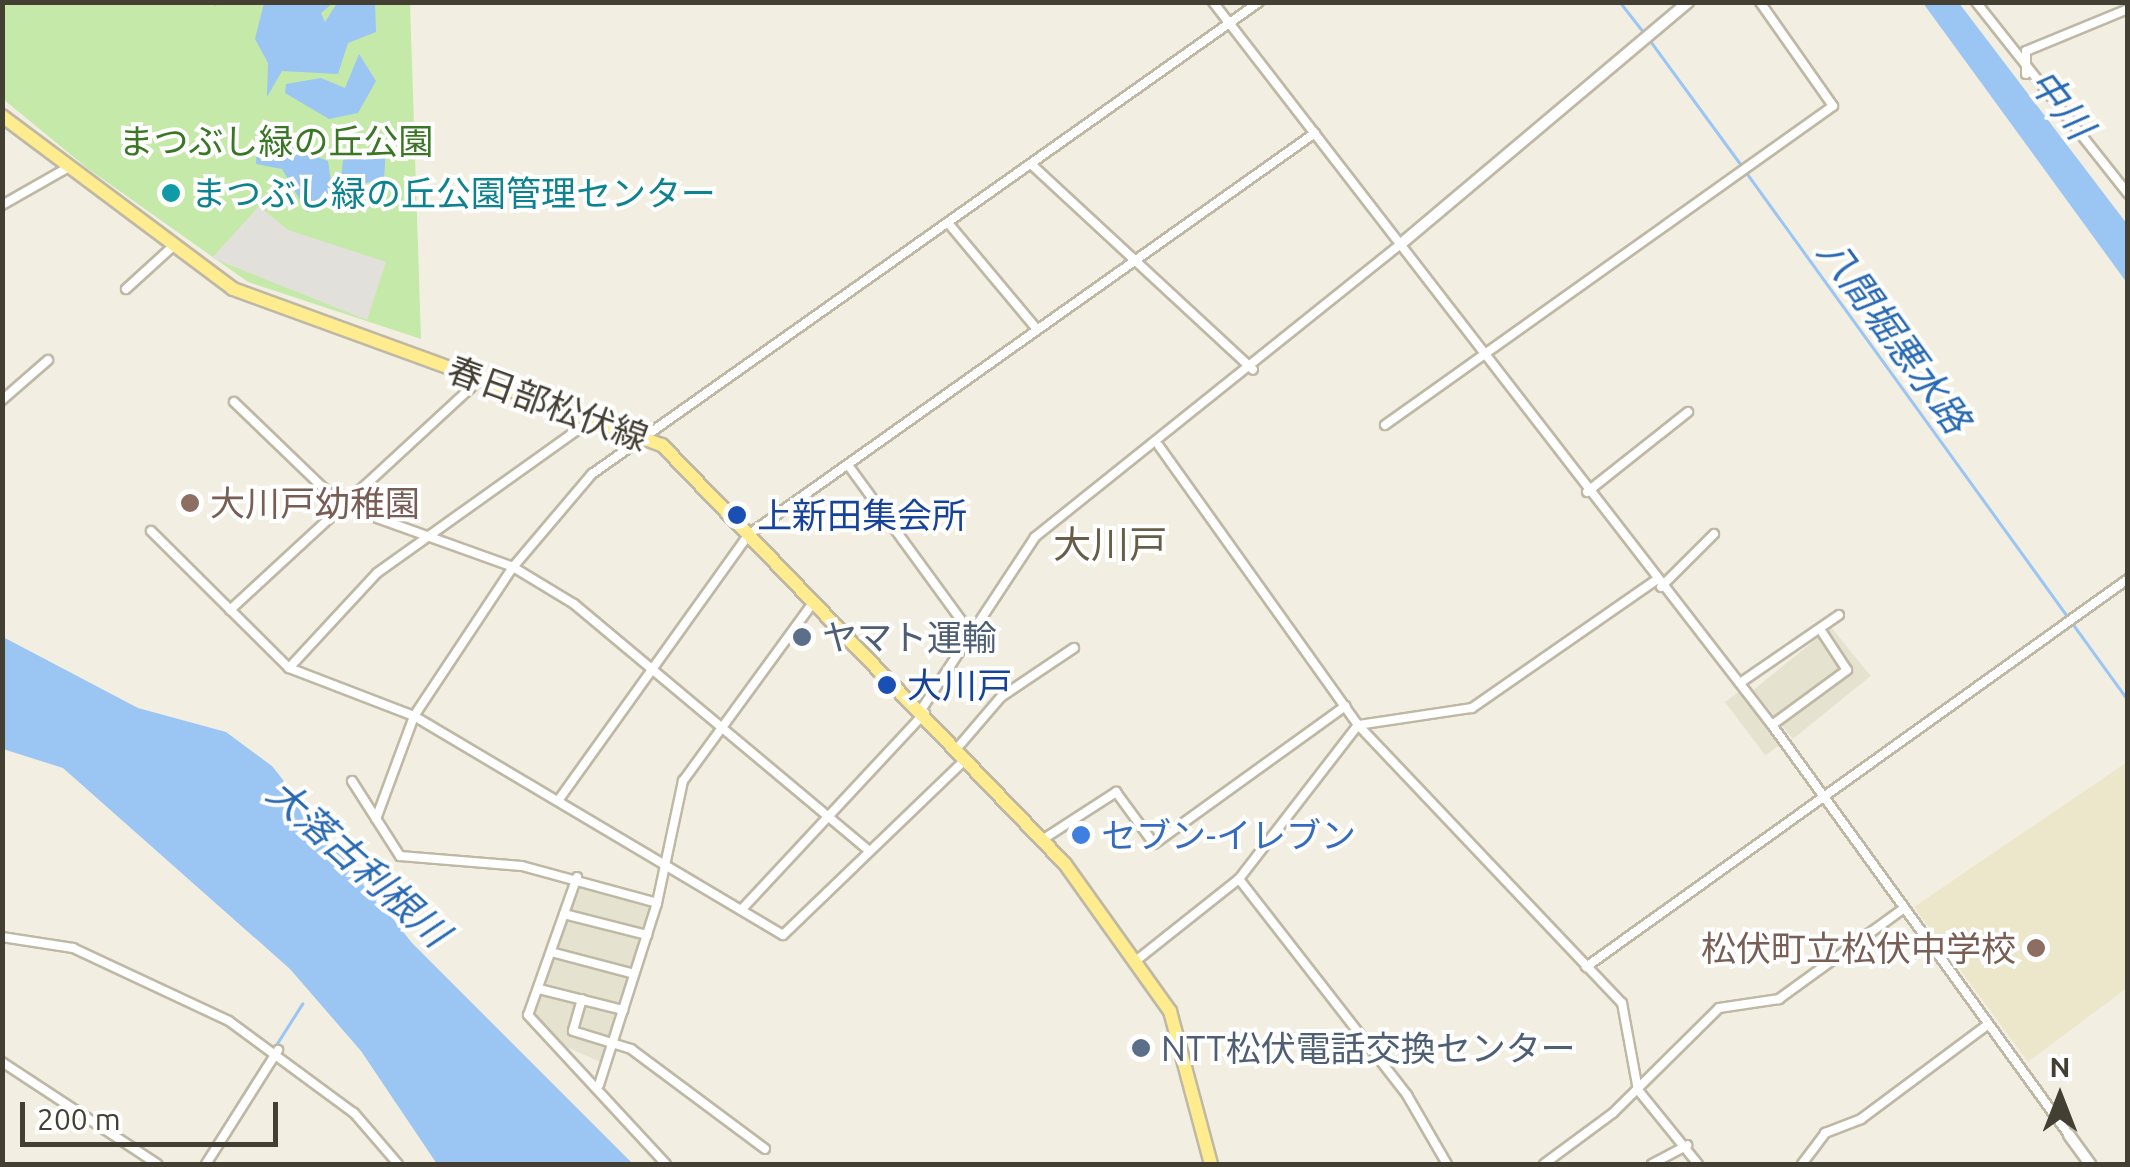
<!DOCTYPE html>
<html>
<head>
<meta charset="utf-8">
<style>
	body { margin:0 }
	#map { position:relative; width:2130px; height:1167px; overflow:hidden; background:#f2efe2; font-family:Ubuntu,"Noto Sans JP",sans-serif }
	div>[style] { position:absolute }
	.residential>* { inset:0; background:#e6e2d0; transform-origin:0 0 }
	.education>* { inset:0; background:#ece7cb }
	.green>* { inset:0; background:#c5e9a9 }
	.parking>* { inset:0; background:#e2e0db }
	.water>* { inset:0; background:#9bc5f3 }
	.stream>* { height:2.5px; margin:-1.25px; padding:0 1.25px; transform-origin:1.25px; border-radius:1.25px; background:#9bc5f3 }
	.roads { filter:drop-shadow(2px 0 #beb8a5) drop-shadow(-2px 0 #beb8a5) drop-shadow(0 2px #beb8a5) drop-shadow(0 -2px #beb8a5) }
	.minor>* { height:8px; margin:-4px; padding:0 4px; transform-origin:4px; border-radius:4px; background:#fff }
	.tertiary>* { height:10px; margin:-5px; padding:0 5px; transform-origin:5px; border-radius:5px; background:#fff }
	.primary>* { height:12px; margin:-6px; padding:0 6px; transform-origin:6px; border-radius:6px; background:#ffec8e }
	.dots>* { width:28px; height:28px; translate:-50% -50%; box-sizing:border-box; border:5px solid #fff; border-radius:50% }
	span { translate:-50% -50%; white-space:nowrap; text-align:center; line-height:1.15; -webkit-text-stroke:8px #fff; paint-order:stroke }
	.park-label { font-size:35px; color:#3a7724 }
	.culture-label { font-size:35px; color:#0d838f }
	.left { translate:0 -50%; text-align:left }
	.street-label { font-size:35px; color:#443f33 }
	.education-label { font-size:35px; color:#785e54 }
	.right { translate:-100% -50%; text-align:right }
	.transit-label { font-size:35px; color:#164399 }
	.service-label { font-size:35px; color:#4e5e75 }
	.shop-label { font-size:35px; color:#366cbe }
	.water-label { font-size:38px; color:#2869b3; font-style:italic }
	.neighbourhood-label { font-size:38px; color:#675e49 }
	.frame { position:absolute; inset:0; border:5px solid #443f33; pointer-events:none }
	.north { position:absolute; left:2010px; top:1047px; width:100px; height:100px; -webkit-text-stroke:8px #fff; paint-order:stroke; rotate:0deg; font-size:28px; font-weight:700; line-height:40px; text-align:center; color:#443f33 }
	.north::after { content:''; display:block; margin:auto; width:35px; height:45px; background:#443f33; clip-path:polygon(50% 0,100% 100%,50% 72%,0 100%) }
	.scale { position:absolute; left:20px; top:1102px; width:258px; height:45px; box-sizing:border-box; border:5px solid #443f33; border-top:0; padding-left:12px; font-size:30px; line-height:35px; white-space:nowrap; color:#443f33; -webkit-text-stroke:8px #fff; paint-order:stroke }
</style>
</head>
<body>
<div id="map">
	<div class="residential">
		<i style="left:1831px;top:627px;width:63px;height:100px;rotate:51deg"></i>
		<i style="left:1741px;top:690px;width:67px;height:20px;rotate:53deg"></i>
		<i style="clip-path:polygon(577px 885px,650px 908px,600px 1062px,567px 1047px,534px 1013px)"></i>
	</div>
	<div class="education">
		<i style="clip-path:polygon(2127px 762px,2127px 988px,2028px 1062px,1914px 907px)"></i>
	</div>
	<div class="green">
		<i style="clip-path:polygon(2px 3px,410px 3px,421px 339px,248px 282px,87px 168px,3px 99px)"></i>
	</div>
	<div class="parking">
		<i style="clip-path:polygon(259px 206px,288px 230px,386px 262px,367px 320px,212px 258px)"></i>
	</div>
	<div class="water">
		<i style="clip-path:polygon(264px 3px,333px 3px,321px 13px,325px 22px,337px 3px,375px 3px,376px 32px,348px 43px,338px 74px,282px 71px,267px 97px,268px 63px,255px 39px)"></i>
		<i style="clip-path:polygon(1923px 3px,1959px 3px,2127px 224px,2127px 283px)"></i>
		<i style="clip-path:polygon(359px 54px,376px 81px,358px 113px,329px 119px,285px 93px,286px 84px,321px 78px,345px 88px)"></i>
		<i style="clip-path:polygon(268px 138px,328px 161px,332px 189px,317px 211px,307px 212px,282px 169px,256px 164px,257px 145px)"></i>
		<i style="clip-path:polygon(386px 149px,384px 178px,340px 190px,343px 160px)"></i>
		<i style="clip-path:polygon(3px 637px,138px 708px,226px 732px,272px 766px,412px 943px,633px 1164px,437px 1164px,361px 1051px,290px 969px,63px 768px,3px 749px)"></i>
	</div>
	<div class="stream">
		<i style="left:1620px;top:2px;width:39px;rotate:52deg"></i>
		<i style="left:215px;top:4px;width:2px;rotate:-63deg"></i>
		<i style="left:1649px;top:39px;width:157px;rotate:53.8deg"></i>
		<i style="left:1746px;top:172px;width:652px;rotate:54.11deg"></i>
		<i style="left:276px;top:1045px;width:49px;rotate:-57.6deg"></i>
		<i style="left:257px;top:1073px;width:24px;rotate:-57deg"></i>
		<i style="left:200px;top:1164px;width:100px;rotate:-58.1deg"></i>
	</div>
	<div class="roads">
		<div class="minor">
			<i style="left:1213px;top:2px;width:914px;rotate:52.29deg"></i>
			<i style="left:1772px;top:725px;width:506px;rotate:54.08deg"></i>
			<i style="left:1976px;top:2px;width:245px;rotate:51.6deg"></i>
			<i style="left:2026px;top:74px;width:23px;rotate:-90deg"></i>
			<i style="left:2026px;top:51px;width:110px;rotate:-22.4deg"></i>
			<i style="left:1032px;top:165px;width:301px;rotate:42.8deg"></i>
			<i style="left:2px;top:205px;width:75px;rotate:-29.6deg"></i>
			<i style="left:949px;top:224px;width:136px;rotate:50.1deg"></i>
			<i style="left:126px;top:289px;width:59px;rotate:-42.3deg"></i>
			<i style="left:2px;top:400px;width:61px;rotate:-41deg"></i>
			<i style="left:234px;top:402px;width:149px;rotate:43.9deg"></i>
			<i style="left:341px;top:505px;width:183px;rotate:19.8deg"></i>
			<i style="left:513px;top:567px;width:71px;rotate:31.2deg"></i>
			<i style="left:574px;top:604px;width:381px;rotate:39.9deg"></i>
			<i style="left:1385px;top:425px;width:550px;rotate:-35.45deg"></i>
			<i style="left:1833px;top:106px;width:127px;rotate:-125.1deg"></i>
			<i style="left:1159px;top:446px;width:343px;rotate:54.5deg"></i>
			<i style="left:1358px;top:725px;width:383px;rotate:46.5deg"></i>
			<i style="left:1622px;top:1003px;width:88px;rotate:79.6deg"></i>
			<i style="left:1638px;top:1090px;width:95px;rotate:51deg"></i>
			<i style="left:848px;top:465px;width:205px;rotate:53.9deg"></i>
			<i style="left:1587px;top:492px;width:129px;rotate:-38.4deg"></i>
			<i style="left:151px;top:531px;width:194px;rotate:44.8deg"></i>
			<i style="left:289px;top:668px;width:134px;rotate:21deg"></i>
			<i style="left:414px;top:716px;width:429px;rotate:30.7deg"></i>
			<i style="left:783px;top:935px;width:254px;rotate:-43.9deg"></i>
			<i style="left:1661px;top:587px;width:75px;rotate:-45deg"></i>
			<i style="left:230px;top:610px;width:340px;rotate:-42.7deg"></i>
			<i style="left:289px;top:668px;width:129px;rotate:-47.2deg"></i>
			<i style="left:377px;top:573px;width:265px;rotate:-35.5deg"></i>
			<i style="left:1740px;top:683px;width:120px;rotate:-34.5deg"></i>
			<i style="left:921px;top:710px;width:207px;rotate:-56.6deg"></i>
			<i style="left:1035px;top:537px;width:470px;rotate:-38.7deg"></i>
			<i style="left:1772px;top:725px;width:93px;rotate:-36.3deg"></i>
			<i style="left:1847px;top:670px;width:49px;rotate:-123.4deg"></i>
			<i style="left:959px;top:746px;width:65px;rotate:-49.4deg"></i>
			<i style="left:1001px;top:697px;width:88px;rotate:-33.9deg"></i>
			<i style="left:352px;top:781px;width:89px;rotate:57.4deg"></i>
			<i style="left:400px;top:856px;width:122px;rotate:4.7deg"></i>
			<i style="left:522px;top:866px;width:140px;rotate:15.3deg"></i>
			<i style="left:560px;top:798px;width:323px;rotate:-54.4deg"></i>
			<i style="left:748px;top:535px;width:695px;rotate:-35.34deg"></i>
			<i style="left:376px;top:819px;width:110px;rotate:-69.7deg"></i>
			<i style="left:414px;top:716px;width:179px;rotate:-56.4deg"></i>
			<i style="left:513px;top:567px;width:122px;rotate:-49.7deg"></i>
			<i style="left:592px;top:474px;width:817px;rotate:-35.28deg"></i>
			<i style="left:1045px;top:838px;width:85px;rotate:-32.9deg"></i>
			<i style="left:1116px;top:792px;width:64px;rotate:53.8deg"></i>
			<i style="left:1154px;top:844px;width:236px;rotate:-35.8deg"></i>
			<i style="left:577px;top:877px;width:146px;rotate:109.5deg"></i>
			<i style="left:528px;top:1015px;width:203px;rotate:47.2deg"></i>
			<i style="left:1239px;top:879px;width:274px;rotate:52.1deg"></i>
			<i style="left:1407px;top:1095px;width:80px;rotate:59.9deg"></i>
			<i style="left:742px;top:909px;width:268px;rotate:-47deg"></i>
			<i style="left:564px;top:914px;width:86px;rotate:14.2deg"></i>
			<i style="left:2px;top:937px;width:72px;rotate:8.8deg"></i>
			<i style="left:73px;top:948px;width:172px;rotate:25.1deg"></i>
			<i style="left:229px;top:1021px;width:155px;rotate:36.4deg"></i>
			<i style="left:354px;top:1113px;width:67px;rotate:49.2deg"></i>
			<i style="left:551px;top:952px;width:86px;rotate:14.8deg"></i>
			<i style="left:1137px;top:960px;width:130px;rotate:-38.5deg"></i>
			<i style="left:1239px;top:879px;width:195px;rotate:-52.3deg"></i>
			<i style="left:1358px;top:725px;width:115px;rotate:-8.5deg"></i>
			<i style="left:1472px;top:708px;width:224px;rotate:-34.8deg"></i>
			<i style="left:1586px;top:967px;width:667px;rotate:-35.6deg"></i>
			<i style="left:539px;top:989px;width:87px;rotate:14deg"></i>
			<i style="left:582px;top:999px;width:33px;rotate:106deg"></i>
			<i style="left:573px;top:1031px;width:61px;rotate:17.2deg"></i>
			<i style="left:631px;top:1049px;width:167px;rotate:36.7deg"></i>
			<i style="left:2px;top:1062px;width:186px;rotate:33.3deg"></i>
			<i style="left:599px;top:1085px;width:191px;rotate:-72.3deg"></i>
			<i style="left:657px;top:903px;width:125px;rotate:-78deg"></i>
			<i style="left:683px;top:781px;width:219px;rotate:-53.9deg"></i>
			<i style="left:206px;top:1164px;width:135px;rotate:-57.7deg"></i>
			<i style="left:1544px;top:1164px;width:86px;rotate:-36.5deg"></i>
			<i style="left:1613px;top:1113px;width:149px;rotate:-44.7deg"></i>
			<i style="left:1719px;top:1008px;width:61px;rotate:-8.5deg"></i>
			<i style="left:1779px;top:999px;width:153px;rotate:-36deg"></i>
			<i style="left:1652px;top:1164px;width:40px;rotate:-28deg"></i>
			<i style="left:1802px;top:1164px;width:39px;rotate:-53deg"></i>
			<i style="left:1825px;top:1133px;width:39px;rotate:-21deg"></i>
			<i style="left:1861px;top:1119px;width:157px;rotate:-36.7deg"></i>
		</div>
		<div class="tertiary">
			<i style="left:1402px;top:243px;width:374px;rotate:-40.1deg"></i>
			<i style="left:2069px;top:1135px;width:36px;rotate:54deg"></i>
		</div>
		<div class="primary">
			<i style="left:2px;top:116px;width:289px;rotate:36.8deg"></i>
			<i style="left:233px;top:289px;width:456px;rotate:20deg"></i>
			<i style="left:662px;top:445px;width:581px;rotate:46.12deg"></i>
			<i style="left:1065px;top:864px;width:181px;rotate:54.5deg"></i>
			<i style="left:1170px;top:1011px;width:158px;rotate:75deg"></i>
		</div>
	</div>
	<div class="dots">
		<i style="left:171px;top:193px;background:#0f9aa8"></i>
		<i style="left:190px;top:503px;background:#8d6e63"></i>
		<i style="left:737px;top:515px;background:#1a4fb4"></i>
		<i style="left:802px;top:637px;background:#5c6f8a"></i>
		<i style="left:887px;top:685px;background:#1a4fb4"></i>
		<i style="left:1081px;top:835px;background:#3f7fe0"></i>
		<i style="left:2036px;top:948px;background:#8d6e63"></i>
		<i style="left:1141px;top:1048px;background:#5c6f8a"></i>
	</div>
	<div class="park-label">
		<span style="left:276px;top:141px">まつぶし緑の丘公園</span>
	</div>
	<div class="culture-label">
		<span class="left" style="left:191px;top:193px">まつぶし緑の丘公園管理センター</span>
	</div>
	<div class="street-label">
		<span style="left:548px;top:403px;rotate:20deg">春日部松伏線</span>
	</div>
	<div class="education-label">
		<span class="left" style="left:210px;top:503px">大川戸幼稚園</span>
		<span class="right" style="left:2016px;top:948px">松伏町立松伏中学校</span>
	</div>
	<div class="transit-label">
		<span class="left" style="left:757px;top:515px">上新田集会所</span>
		<span class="left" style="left:907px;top:685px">大川戸</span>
	</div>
	<div class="service-label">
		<span class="left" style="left:822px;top:637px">ヤマト運輸</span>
		<span class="left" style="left:1161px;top:1048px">NTT松伏電話交換センター</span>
	</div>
	<div class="shop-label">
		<span class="left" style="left:1101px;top:835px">セブン-イレブン</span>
	</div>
	<div class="water-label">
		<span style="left:2061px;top:104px;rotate:52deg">中川</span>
		<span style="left:1894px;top:336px;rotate:54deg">八間堀悪水路</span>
		<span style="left:358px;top:863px;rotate:42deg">大落古利根川</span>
	</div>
	<div class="neighbourhood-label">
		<span style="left:1110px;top:545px">大川戸</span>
	</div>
	<div class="frame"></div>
	<div class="north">N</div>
	<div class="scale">200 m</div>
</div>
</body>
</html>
